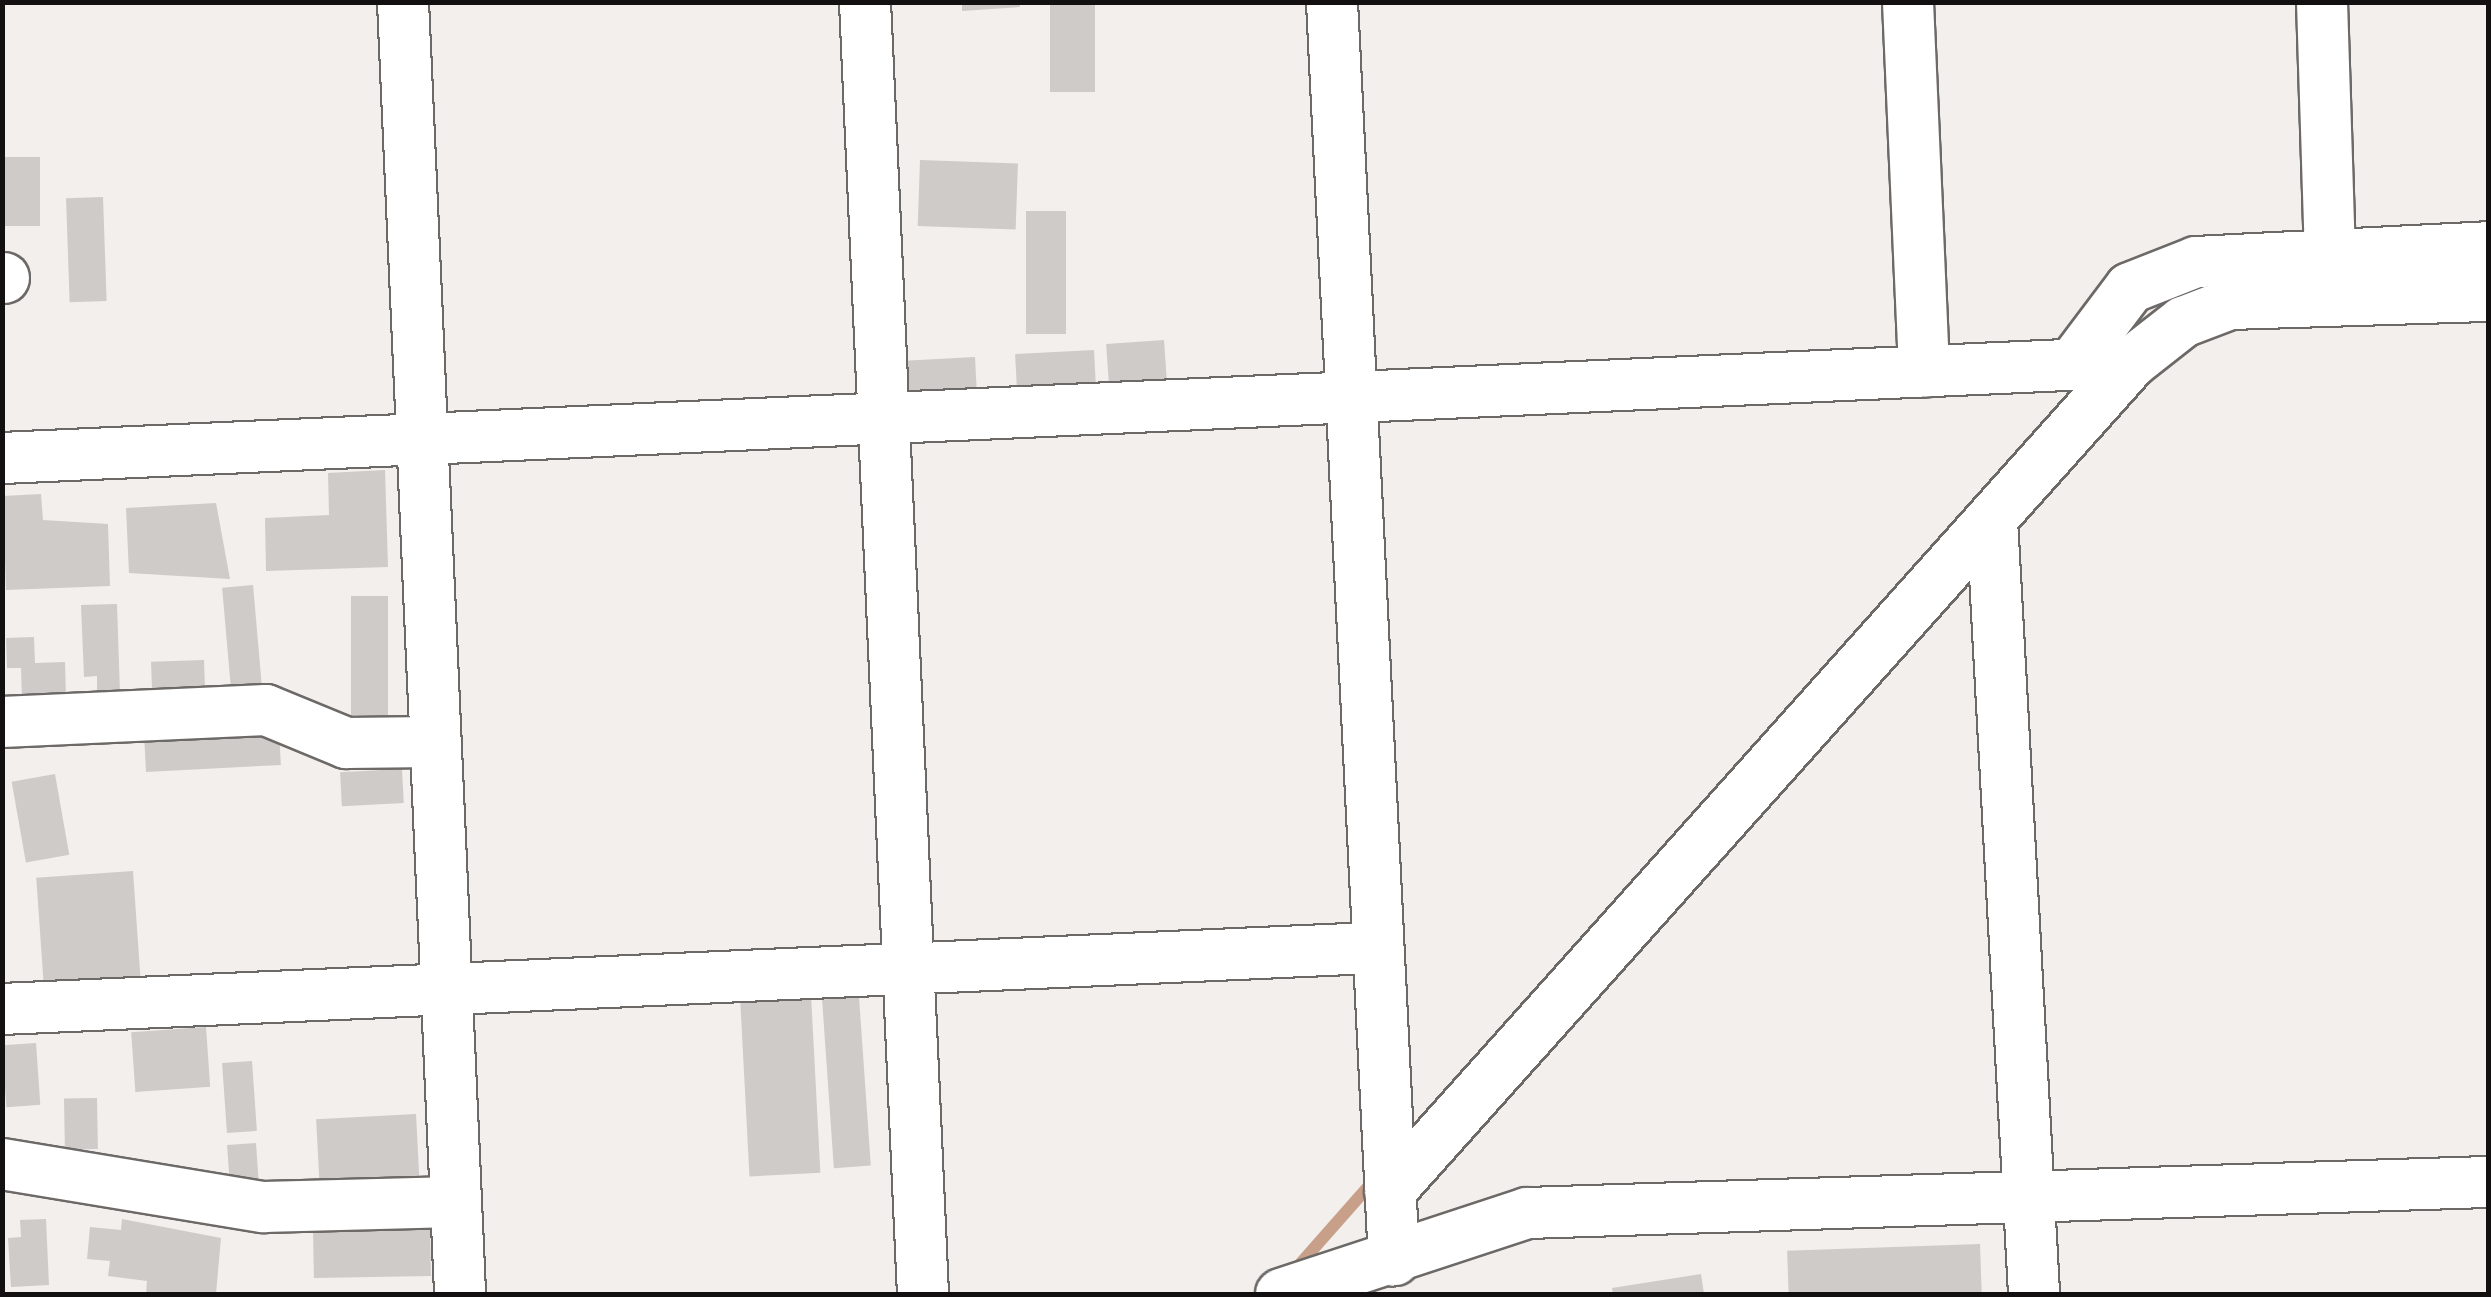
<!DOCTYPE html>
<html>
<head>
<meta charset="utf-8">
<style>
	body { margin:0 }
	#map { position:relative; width:2491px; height:1297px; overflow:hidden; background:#f2efed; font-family:Bitter,serif }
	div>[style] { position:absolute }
	.stream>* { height:12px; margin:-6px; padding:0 6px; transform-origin:6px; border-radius:6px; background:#c89f89 }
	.building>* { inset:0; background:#cecbc9; transform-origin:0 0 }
	.roads { filter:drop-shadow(2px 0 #6c6967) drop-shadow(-2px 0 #6c6967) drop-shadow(0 2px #6c6967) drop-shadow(0 -2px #6c6967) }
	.minor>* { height:50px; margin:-25px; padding:0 25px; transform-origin:25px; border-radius:25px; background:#fff }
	span { translate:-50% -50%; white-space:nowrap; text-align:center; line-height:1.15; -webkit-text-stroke:9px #f2efed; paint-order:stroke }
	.frame { position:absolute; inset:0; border:5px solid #121010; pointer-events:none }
</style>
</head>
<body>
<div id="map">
	<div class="stream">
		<i style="left:1293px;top:1272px;width:125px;rotate:-48.6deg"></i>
	</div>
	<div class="building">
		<i style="clip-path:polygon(962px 2px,1020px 2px,1020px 7px,962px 11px)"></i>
		<i style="left:1050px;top:2px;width:45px;height:90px"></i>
		<i style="left:2px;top:157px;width:38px;height:69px"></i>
		<i style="left:920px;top:160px;width:98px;height:66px;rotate:2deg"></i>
		<i style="left:103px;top:197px;width:104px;height:37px;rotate:88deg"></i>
		<i style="left:1026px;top:211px;width:40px;height:123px"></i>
		<i style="left:1164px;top:340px;width:47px;height:58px;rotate:86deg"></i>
		<i style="left:1094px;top:350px;width:34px;height:79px;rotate:87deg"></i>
		<i style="left:975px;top:357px;width:34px;height:70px;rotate:87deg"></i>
		<i style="clip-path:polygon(385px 470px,388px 567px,266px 571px,265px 518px,329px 515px,328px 473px)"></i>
		<i style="clip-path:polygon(41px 494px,43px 520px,108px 524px,110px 586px,6px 590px,3px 496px)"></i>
		<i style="clip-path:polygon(216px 503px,230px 579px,129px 573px,126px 508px)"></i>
		<i style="left:253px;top:585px;width:101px;height:31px;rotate:85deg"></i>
		<i style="left:351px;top:596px;width:37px;height:128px"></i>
		<i style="clip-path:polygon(117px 604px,120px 694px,97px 695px,97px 676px,84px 677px,81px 605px)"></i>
		<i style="clip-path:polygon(34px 637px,35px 663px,65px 662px,66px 699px,22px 700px,21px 668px,7px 668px,6px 638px)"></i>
		<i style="left:204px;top:660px;width:34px;height:53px;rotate:88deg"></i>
		<i style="left:279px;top:730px;width:35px;height:135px;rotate:87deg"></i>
		<i style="left:402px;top:769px;width:34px;height:62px;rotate:87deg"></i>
		<i style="left:55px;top:774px;width:82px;height:44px;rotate:80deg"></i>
		<i style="left:133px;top:871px;width:108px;height:97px;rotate:86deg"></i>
		<i style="left:811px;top:994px;width:179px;height:71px;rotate:87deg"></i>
		<i style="left:859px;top:997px;width:169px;height:37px;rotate:86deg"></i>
		<i style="left:206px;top:1027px;width:60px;height:75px;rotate:86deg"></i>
		<i style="left:36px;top:1043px;width:62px;height:34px;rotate:86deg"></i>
		<i style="left:252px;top:1061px;width:70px;height:30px;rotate:86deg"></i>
		<i style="left:97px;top:1098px;width:51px;height:33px;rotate:89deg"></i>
		<i style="left:416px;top:1114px;width:72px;height:100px;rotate:87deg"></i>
		<i style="left:256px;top:1143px;width:45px;height:29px;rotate:86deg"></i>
		<i style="clip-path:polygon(46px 1219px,49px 1285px,11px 1287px,8px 1238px,21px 1237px,20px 1220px)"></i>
		<i style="clip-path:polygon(122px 1219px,221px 1238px,216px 1294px,146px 1294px,147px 1281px,108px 1276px,110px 1261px,87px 1259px,90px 1227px,121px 1230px)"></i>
		<i style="left:430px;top:1226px;width:50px;height:117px;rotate:89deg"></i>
		<i style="left:1980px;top:1244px;width:50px;height:193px;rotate:88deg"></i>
		<i style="clip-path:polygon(1701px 1274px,1704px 1294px,1613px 1294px,1612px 1288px)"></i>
	</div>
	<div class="roads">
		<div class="minor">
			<i style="left:403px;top:2px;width:1293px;rotate:87.47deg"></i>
			<i style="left:865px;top:2px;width:1293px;rotate:87.43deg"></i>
			<i style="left:1332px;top:2px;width:1260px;rotate:87.18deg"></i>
			<i style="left:1908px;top:2px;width:370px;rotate:87.5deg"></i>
			<i style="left:2322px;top:2px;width:250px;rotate:88.2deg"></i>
			<i style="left:2px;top:278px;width:2px"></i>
			<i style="left:2072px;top:365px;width:96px;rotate:-53deg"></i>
			<i style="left:2130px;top:288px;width:71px;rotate:-21.5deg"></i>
			<i style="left:2196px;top:262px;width:292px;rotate:-2.9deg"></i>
			<i style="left:2px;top:458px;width:2132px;rotate:-2.58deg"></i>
			<i style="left:1992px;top:520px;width:775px;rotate:86.89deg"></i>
			<i style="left:2px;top:722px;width:264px;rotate:-2.6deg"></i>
			<i style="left:266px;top:710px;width:87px;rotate:22.4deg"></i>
			<i style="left:346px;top:743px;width:88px;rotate:-0.7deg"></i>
			<i style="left:2px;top:1009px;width:1372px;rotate:-2.55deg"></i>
			<i style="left:2px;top:1164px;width:265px;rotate:9.4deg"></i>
			<i style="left:263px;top:1207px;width:192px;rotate:-1.5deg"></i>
			<i style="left:1390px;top:1191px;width:1113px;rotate:-48.17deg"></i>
			<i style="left:2132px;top:362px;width:65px;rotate:-38.1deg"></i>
			<i style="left:2183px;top:322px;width:50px;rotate:-21deg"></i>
			<i style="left:2230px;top:304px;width:258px;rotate:-1.8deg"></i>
			<i style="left:1281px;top:1294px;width:259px;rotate:-18.2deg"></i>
			<i style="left:1527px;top:1213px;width:961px;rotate:-1.85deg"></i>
		</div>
	</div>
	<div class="frame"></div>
</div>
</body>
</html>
